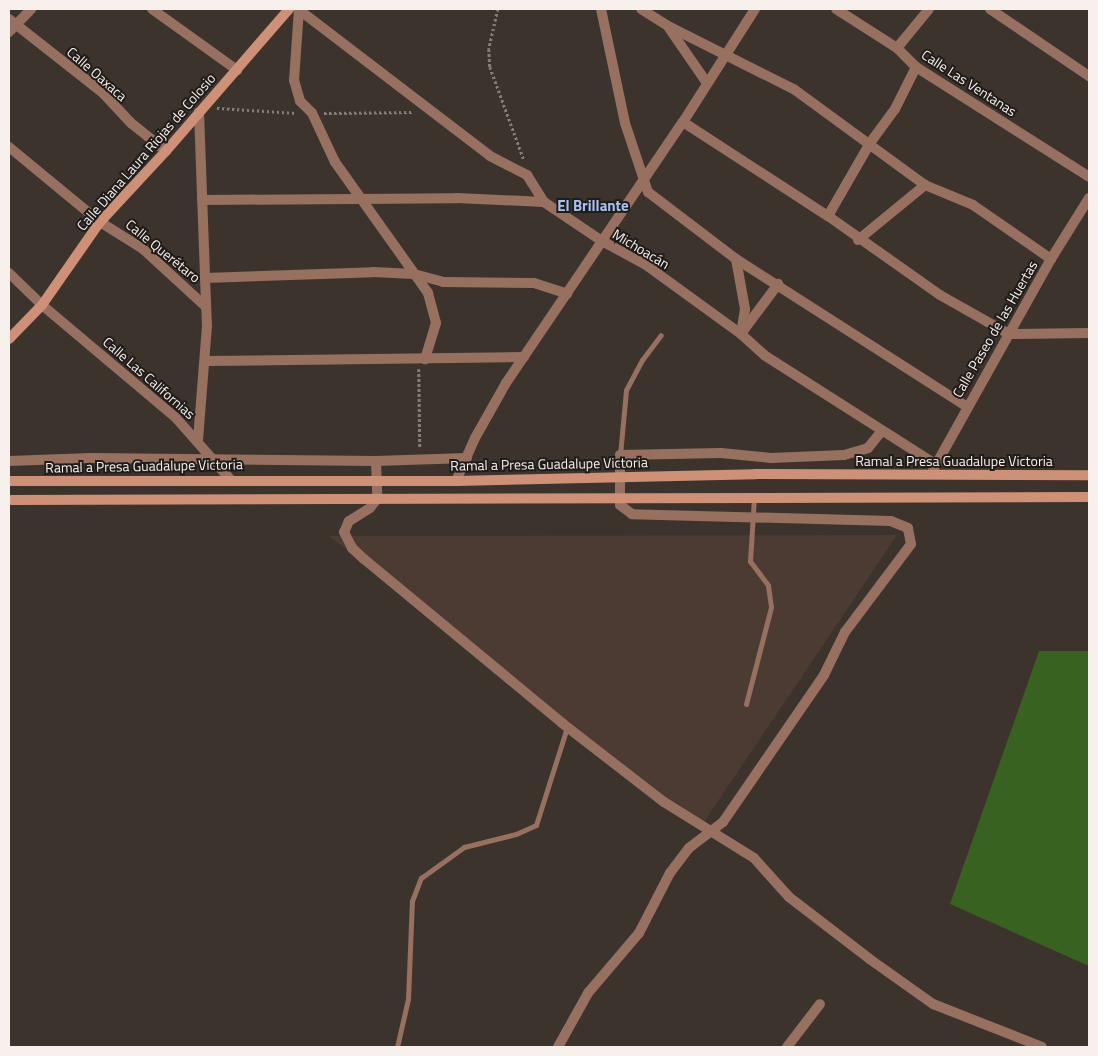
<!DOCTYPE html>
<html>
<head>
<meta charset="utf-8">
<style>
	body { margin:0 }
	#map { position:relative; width:1098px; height:1056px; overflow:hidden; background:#3d332d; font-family:"Titillium Web",sans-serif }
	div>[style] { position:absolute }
	.built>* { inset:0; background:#4b3b32 }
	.green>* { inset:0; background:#38621f }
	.path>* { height:2.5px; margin-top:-1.25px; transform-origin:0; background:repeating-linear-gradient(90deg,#857d77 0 2.5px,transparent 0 5px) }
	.lane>* { height:5px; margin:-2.5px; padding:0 2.5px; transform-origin:2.5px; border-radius:2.5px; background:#977060 }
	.street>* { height:10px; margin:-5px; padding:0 5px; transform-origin:5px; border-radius:5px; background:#977060 }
	.secondary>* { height:10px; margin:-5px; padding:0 5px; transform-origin:5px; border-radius:5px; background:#ce9177 }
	span { translate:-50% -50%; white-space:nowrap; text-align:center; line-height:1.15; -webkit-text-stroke:4px #201c19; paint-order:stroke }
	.street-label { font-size:14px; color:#f7f0ec }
	.neighbourhood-label { font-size:15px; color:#a7c1f5; font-weight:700 }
	.frame { position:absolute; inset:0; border:10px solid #f7f0ec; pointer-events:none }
</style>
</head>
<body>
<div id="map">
	<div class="built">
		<i style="clip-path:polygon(897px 535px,702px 825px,329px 536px)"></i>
	</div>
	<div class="green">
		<i style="clip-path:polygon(1039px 651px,1089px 651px,1089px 966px,950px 904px)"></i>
	</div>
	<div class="path">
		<i style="left:498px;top:9px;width:41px;rotate:102.7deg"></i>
		<i style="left:489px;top:49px;width:18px;rotate:87deg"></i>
		<i style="left:490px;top:67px;width:99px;rotate:69.9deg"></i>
		<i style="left:217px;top:108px;width:79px;rotate:3.6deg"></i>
		<i style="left:324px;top:113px;width:90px;rotate:-0.6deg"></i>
		<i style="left:419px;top:369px;width:79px;rotate:89.3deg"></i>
	</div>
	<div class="lane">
		<i style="left:620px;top:455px;width:65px;rotate:-84.7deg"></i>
		<i style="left:626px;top:390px;width:34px;rotate:-62deg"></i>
		<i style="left:642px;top:360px;width:31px;rotate:-53deg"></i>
		<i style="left:746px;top:704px;width:100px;rotate:-75.5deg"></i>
		<i style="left:771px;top:607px;width:22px;rotate:-98deg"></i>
		<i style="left:768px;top:585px;width:30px;rotate:-127deg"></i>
		<i style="left:750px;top:561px;width:63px;rotate:-86.4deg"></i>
		<i style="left:397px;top:1047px;width:49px;rotate:-77.1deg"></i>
		<i style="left:408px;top:999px;width:98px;rotate:-87.7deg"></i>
		<i style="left:412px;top:901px;width:25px;rotate:-69deg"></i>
		<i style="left:421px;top:878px;width:53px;rotate:-35.8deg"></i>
		<i style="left:464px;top:847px;width:54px;rotate:-14deg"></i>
		<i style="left:516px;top:834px;width:22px;rotate:-24deg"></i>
		<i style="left:536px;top:825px;width:103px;rotate:-72.4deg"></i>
	</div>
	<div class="street">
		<i style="left:152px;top:9px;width:105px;rotate:35.7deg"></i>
		<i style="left:298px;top:9px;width:242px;rotate:37.4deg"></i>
		<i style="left:490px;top:156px;width:42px;rotate:27.2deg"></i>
		<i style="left:527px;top:175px;width:32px;rotate:58deg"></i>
		<i style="left:544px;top:202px;width:70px;rotate:33.9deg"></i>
		<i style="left:602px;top:241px;width:50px;rotate:28.6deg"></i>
		<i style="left:646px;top:265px;width:117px;rotate:36deg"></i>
		<i style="left:741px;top:334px;width:31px;rotate:42deg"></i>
		<i style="left:764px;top:355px;width:203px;rotate:32.5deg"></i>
		<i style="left:299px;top:9px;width:71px;rotate:94deg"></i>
		<i style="left:294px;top:80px;width:22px;rotate:74deg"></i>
		<i style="left:300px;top:101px;width:17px;rotate:45deg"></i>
		<i style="left:312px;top:113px;width:54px;rotate:64.9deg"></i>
		<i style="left:335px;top:162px;width:161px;rotate:54.6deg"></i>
		<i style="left:428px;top:293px;width:31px;rotate:75deg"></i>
		<i style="left:436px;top:323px;width:38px;rotate:107deg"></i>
		<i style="left:601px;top:9px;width:116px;rotate:78.1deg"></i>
		<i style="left:625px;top:123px;width:73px;rotate:71.6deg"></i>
		<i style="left:648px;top:192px;width:111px;rotate:37.3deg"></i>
		<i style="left:736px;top:259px;width:274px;rotate:32.6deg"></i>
		<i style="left:641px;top:9px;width:32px;rotate:32deg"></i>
		<i style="left:668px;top:26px;width:142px;rotate:26.7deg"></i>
		<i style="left:795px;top:90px;width:161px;rotate:36.2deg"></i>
		<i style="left:925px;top:185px;width:52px;rotate:22.6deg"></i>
		<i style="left:973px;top:205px;width:95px;rotate:34.7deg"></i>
		<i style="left:836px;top:9px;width:72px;rotate:32.6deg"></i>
		<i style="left:897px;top:48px;width:27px;rotate:45deg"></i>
		<i style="left:916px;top:67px;width:205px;rotate:32.4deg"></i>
		<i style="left:990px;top:9px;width:120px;rotate:34.1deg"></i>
		<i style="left:9px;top:19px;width:120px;rotate:38.2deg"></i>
		<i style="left:103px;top:93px;width:41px;rotate:47deg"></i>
		<i style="left:131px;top:123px;width:45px;rotate:38.7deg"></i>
		<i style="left:669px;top:28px;width:67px;rotate:55.4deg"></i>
		<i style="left:9px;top:32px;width:32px;rotate:-46deg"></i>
		<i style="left:897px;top:48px;width:50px;rotate:-50.6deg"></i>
		<i style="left:199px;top:112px;width:166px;rotate:87.9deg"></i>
		<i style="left:683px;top:122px;width:173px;rotate:33deg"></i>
		<i style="left:828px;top:216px;width:137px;rotate:35.2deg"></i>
		<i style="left:940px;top:295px;width:79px;rotate:29.5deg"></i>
		<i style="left:1009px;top:334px;width:80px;rotate:-0.7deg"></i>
		<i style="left:9px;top:147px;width:118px;rotate:39.5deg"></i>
		<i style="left:100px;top:222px;width:51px;rotate:32.1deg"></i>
		<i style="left:143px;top:249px;width:83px;rotate:42.6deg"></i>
		<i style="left:202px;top:200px;width:255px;rotate:-0.4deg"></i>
		<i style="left:457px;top:198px;width:87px;rotate:2.6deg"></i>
		<i style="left:828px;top:216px;width:84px;rotate:-60.1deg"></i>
		<i style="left:870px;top:143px;width:42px;rotate:-53.7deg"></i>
		<i style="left:895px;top:109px;width:47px;rotate:-63.4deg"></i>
		<i style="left:858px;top:240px;width:87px;rotate:-39.4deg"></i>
		<i style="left:736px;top:259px;width:51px;rotate:79.8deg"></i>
		<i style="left:745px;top:309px;width:25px;rotate:99deg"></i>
		<i style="left:9px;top:273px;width:46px;rotate:44.1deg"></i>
		<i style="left:42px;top:305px;width:175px;rotate:40.1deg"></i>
		<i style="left:176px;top:418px;width:81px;rotate:48.5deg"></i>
		<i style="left:743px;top:331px;width:59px;rotate:-53.3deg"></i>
		<i style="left:205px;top:361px;width:319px;rotate:-0.7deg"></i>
		<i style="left:198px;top:440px;width:114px;rotate:-85.5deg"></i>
		<i style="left:207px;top:326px;width:48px;rotate:-92.4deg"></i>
		<i style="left:205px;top:278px;width:168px;rotate:-2deg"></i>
		<i style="left:373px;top:272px;width:41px;rotate:2.8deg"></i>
		<i style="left:414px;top:274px;width:30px;rotate:15deg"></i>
		<i style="left:443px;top:282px;width:91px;rotate:0.6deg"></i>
		<i style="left:534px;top:283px;width:35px;rotate:18deg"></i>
		<i style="left:9px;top:461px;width:82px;rotate:-2.1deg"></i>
		<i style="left:91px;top:458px;width:285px;rotate:0.6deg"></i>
		<i style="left:376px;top:461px;width:91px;rotate:-1.9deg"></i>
		<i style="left:376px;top:461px;width:38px;rotate:88deg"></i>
		<i style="left:377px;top:499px;width:11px;rotate:128deg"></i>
		<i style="left:370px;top:508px;width:25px;rotate:148deg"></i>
		<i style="left:349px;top:521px;width:12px;rotate:114deg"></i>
		<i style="left:344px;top:532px;width:18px;rotate:63deg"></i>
		<i style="left:352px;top:548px;width:16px;rotate:43deg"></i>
		<i style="left:364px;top:559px;width:257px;rotate:39.6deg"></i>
		<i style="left:562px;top:723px;width:129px;rotate:37.8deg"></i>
		<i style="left:664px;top:802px;width:106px;rotate:31.9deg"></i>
		<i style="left:754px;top:858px;width:52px;rotate:48.1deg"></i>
		<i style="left:789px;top:897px;width:103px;rotate:37.5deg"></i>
		<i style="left:871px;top:960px;width:76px;rotate:35.4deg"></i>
		<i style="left:933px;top:1004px;width:117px;rotate:21.5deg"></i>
		<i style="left:933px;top:470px;width:242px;rotate:-60.8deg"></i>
		<i style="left:1051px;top:259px;width:72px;rotate:-58.1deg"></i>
		<i style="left:456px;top:481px;width:47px;rotate:-66.2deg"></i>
		<i style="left:475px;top:438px;width:63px;rotate:-60.6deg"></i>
		<i style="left:506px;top:383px;width:315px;rotate:-55.9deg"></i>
		<i style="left:683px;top:122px;width:134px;rotate:-57.5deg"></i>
		<i style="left:558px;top:1047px;width:62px;rotate:-60.9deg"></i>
		<i style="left:588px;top:993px;width:79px;rotate:-49.6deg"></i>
		<i style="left:639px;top:933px;width:68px;rotate:-62.7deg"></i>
		<i style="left:670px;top:873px;width:31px;rotate:-53deg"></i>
		<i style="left:689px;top:848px;width:43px;rotate:-37.4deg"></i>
		<i style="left:723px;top:822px;width:178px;rotate:-55.5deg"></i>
		<i style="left:824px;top:675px;width:48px;rotate:-64deg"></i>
		<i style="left:845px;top:632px;width:110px;rotate:-53.1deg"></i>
		<i style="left:911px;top:544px;width:16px;rotate:-101deg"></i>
		<i style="left:908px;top:528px;width:18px;rotate:-158deg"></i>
		<i style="left:891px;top:521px;width:259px;rotate:-178.5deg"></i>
		<i style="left:632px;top:514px;width:15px;rotate:-143deg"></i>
		<i style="left:620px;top:505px;width:50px;rotate:-90deg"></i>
		<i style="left:620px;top:455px;width:101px;rotate:-1.1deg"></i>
		<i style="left:721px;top:453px;width:50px;rotate:5.7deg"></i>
		<i style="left:771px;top:458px;width:73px;rotate:-2.4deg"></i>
		<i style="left:844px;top:455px;width:25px;rotate:-16deg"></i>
		<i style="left:868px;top:448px;width:22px;rotate:-51deg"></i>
		<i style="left:787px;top:1047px;width:54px;rotate:-52.5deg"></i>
	</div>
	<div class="secondary">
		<i style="left:9px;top:339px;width:47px;rotate:-45.9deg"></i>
		<i style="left:42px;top:305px;width:101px;rotate:-55.1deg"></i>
		<i style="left:100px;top:222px;width:97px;rotate:-47.1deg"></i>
		<i style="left:166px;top:151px;width:188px;rotate:-49.1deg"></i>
		<i style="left:9px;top:481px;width:447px"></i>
		<i style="left:456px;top:481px;width:299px;rotate:-1.3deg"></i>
		<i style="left:755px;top:474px;width:334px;rotate:0.2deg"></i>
		<i style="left:9px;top:500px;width:1080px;rotate:-0.16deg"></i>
	</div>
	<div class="street-label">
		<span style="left:97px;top:74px;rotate:41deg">Calle Oaxaca</span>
		<span style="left:969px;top:83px;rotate:33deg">Calle Las Ventanas</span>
		<span style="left:146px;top:152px;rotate:-49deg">Calle Diana Laura Riojas de Colosio</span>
		<span style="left:641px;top:249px;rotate:31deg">Michoacán</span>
		<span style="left:163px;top:251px;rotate:39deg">Calle Querétaro</span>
		<span style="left:995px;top:329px;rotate:-60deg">Calle Paseo de las Huertas</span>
		<span style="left:149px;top:378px;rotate:41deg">Calle Las Californias</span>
		<span style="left:954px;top:461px">Ramal a Presa Guadalupe Victoria</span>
		<span style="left:549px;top:464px;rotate:-1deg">Ramal a Presa Guadalupe Victoria</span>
		<span style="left:144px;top:466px;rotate:-1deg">Ramal a Presa Guadalupe Victoria</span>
	</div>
	<div class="neighbourhood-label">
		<span style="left:593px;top:206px">El Brillante</span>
	</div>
	<div class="frame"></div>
</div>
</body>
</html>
